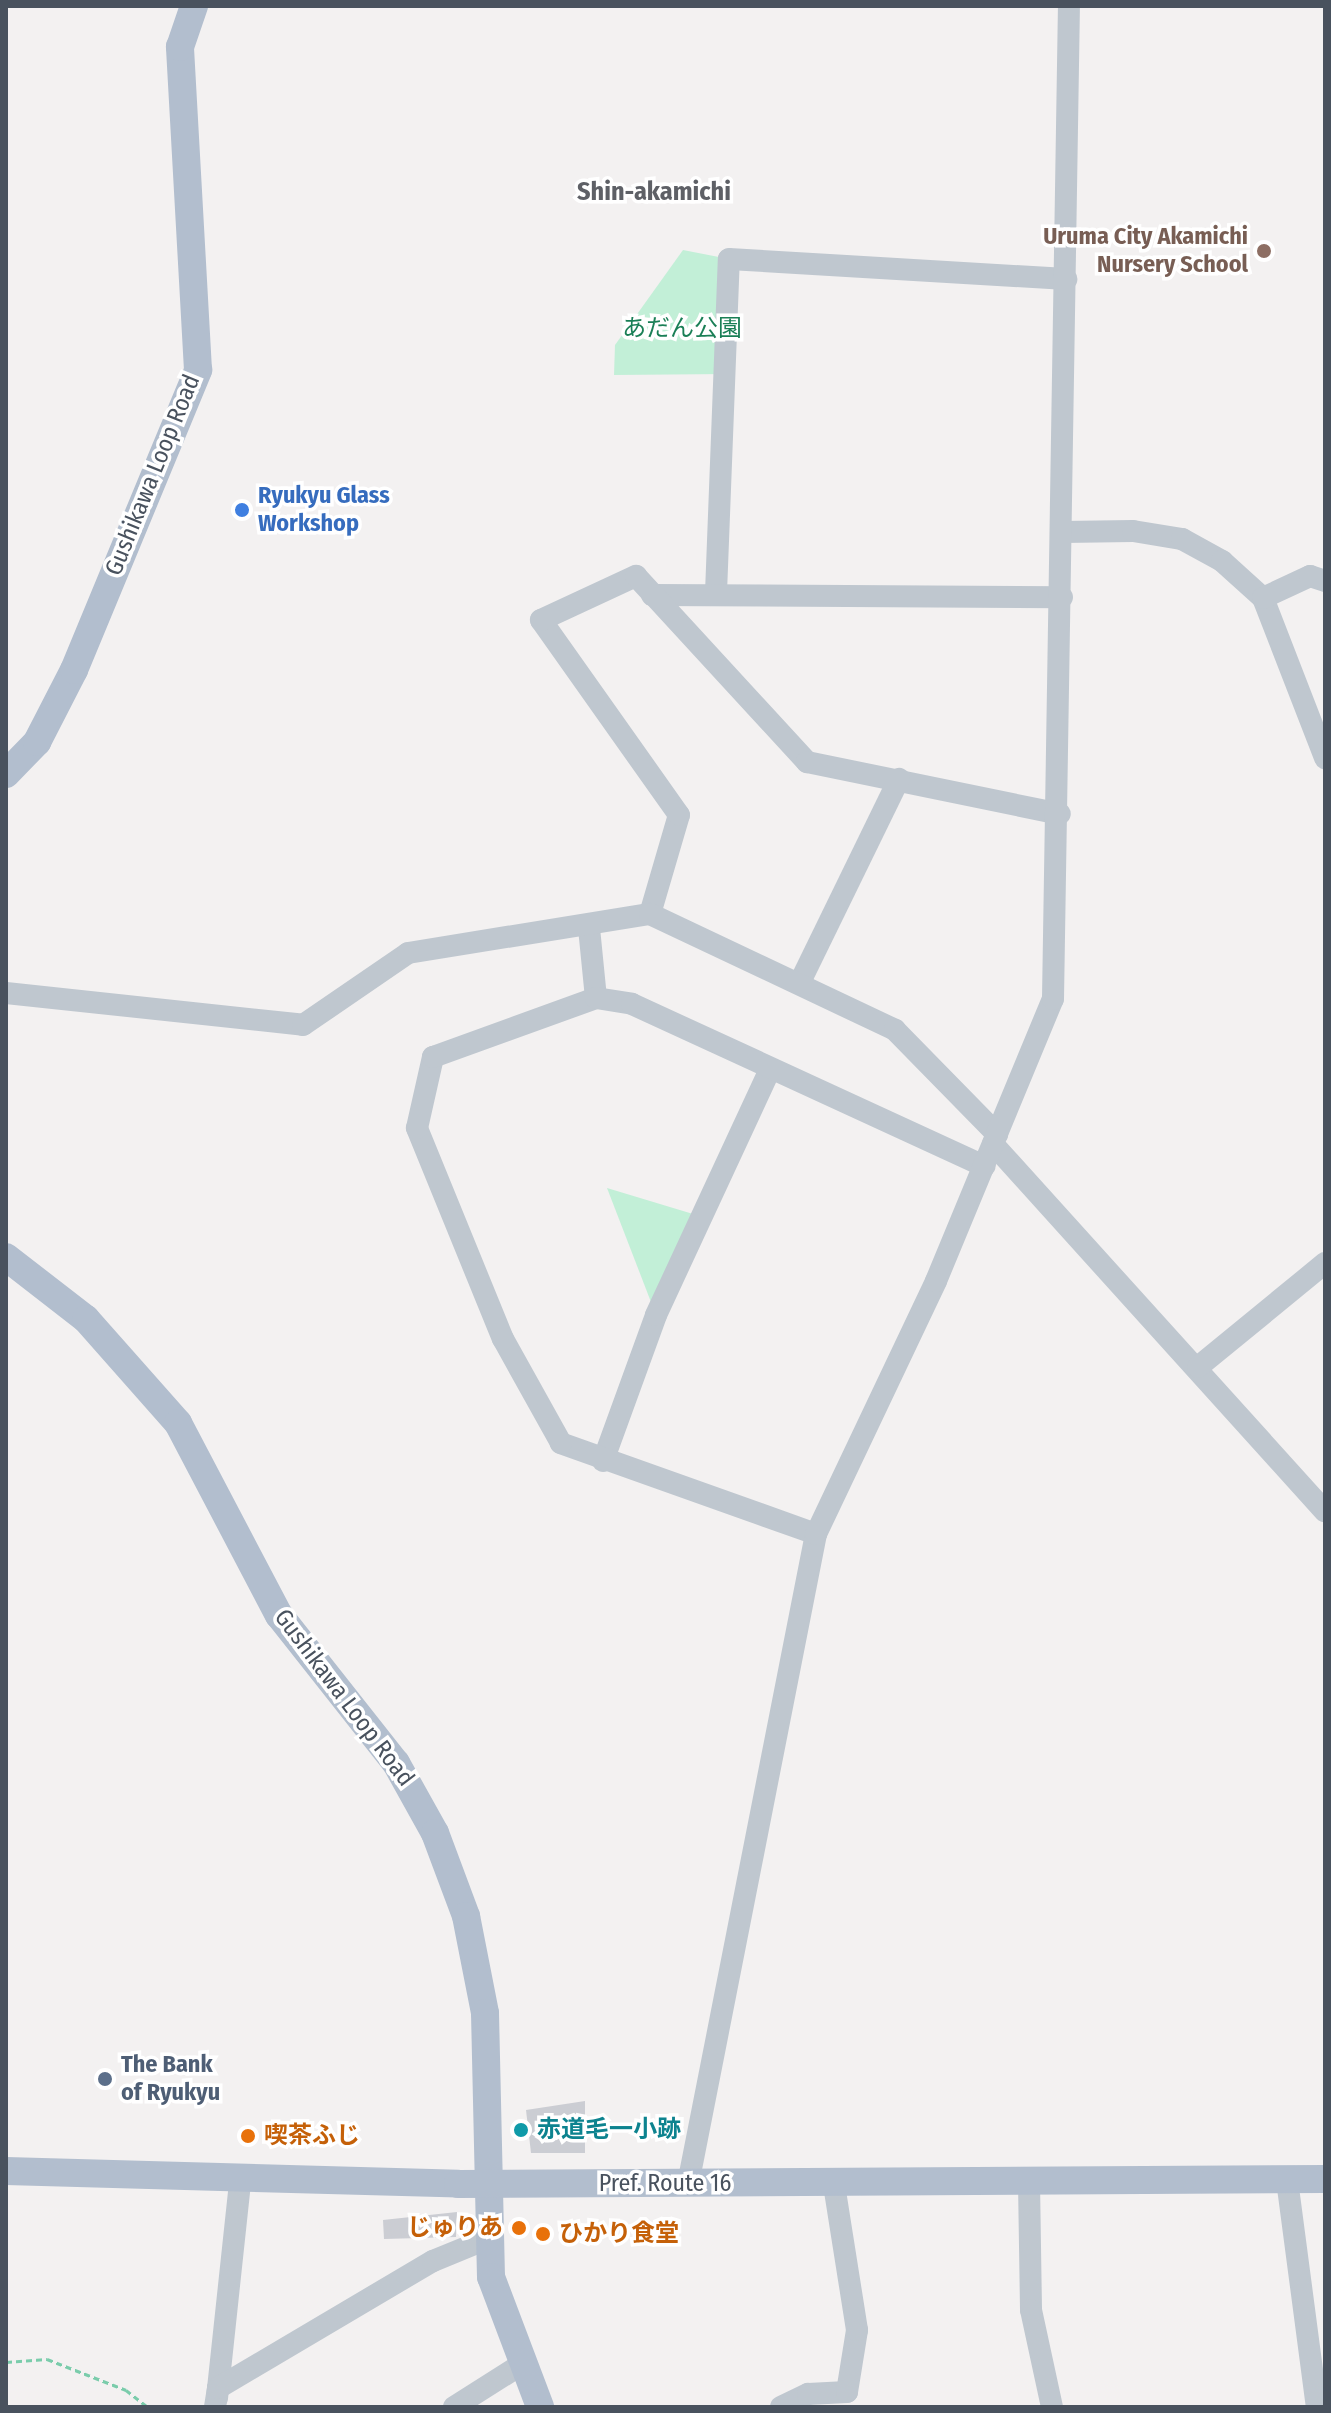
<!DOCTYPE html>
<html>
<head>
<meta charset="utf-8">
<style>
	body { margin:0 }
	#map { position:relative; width:1331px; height:2413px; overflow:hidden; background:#f3f1f1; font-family:"Fira Sans Condensed","Noto Sans JP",sans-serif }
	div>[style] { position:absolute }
	.green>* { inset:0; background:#c2efd7 }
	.building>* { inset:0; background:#cbcdd3 }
	.path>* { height:3px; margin-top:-1.5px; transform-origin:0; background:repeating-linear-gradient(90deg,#7accab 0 6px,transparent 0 10px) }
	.minor>* { height:22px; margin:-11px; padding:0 11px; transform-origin:11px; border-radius:11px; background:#bfc7cf }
	.major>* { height:28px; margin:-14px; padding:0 14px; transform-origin:14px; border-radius:14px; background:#b2bece }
	.dots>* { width:22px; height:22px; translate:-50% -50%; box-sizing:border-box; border:4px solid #fff; border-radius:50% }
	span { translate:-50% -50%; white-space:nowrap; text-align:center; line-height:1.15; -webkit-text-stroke:7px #fff; paint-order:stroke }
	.education-label { font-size:24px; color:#785e54; font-weight:700 }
	.right { translate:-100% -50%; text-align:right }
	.park-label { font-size:24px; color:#1a7f56 }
	.street-label { font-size:24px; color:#49525e }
	.shop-label { font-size:24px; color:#366cbe; font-weight:700 }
	.left { translate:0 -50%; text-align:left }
	.service-label { font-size:24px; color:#4e5e75; font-weight:700 }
	.culture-label { font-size:24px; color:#0d838f; font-weight:700 }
	.food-label { font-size:24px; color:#c56008; font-weight:700 }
	.neighbourhood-label { font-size:26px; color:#5e6066; font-weight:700 }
	.frame { position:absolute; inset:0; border:8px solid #49525e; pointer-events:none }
</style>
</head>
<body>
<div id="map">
	<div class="green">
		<i style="clip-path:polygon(683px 250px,729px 259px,728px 374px,614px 375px,615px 345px)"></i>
		<i style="clip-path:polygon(607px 1188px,703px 1217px,656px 1315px)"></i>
	</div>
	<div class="building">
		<i style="clip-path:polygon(585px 2101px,585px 2153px,531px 2153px,526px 2110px)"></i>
		<i style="clip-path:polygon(457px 2212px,456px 2237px,384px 2239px,383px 2220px)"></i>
	</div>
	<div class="path">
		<i style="left:6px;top:2362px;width:41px;rotate:-4.2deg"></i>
		<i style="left:47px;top:2359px;width:85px;rotate:21.4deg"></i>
		<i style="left:126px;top:2390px;width:28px;rotate:38deg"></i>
	</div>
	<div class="minor">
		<i style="left:1063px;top:532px;width:70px;rotate:-0.8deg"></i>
		<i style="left:1133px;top:531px;width:50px;rotate:9.3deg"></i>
		<i style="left:1182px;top:539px;width:46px;rotate:28.8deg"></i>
		<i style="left:1222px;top:561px;width:55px;rotate:42.1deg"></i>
		<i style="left:1263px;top:598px;width:172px;rotate:68.8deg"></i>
		<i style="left:716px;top:593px;width:334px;rotate:-87.8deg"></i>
		<i style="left:729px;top:259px;width:338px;rotate:3.4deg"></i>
		<i style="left:652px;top:595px;width:410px;rotate:0.3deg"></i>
		<i style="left:1263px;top:598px;width:52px;rotate:-25.1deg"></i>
		<i style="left:1310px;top:576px;width:16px;rotate:18deg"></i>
		<i style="left:650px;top:914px;width:103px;rotate:-73.7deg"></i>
		<i style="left:679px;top:815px;width:239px;rotate:-125.3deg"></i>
		<i style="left:541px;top:620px;width:105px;rotate:-24.9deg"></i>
		<i style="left:636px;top:576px;width:253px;rotate:47.4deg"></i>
		<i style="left:807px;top:762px;width:258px;rotate:11.6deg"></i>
		<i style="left:589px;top:928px;width:70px;rotate:84.3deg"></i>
		<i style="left:800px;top:982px;width:226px;rotate:-64deg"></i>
		<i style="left:6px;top:993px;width:299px;rotate:6.1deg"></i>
		<i style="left:303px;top:1025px;width:127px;rotate:-34.4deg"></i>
		<i style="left:408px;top:953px;width:245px;rotate:-9.2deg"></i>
		<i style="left:650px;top:914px;width:271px;rotate:25.3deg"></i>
		<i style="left:895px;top:1030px;width:146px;rotate:45.6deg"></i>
		<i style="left:993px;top:1144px;width:495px;rotate:47.9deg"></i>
		<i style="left:1198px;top:1367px;width:164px;rotate:-39.3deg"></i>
		<i style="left:603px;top:1461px;width:155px;rotate:-70deg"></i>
		<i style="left:656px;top:1315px;width:271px;rotate:-65.1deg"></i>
		<i style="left:816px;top:1534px;width:271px;rotate:-160.4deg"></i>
		<i style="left:561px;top:1443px;width:119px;rotate:-119.1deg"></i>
		<i style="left:503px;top:1339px;width:228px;rotate:-112.2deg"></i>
		<i style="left:417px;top:1128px;width:73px;rotate:-77.3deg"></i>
		<i style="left:433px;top:1057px;width:173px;rotate:-19.9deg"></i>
		<i style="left:596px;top:998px;width:36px;rotate:9deg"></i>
		<i style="left:632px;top:1004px;width:388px;rotate:24.7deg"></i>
		<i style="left:1287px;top:2180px;width:229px;rotate:82.5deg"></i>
		<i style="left:1029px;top:2182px;width:128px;rotate:89.1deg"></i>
		<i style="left:1031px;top:2310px;width:99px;rotate:77.8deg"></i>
		<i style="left:688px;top:2184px;width:662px;rotate:-78.86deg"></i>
		<i style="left:816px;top:1534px;width:280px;rotate:-64.6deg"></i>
		<i style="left:936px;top:1281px;width:305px;rotate:-67.5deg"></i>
		<i style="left:1053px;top:999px;width:993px;rotate:-89.08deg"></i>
		<i style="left:217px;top:2398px;width:218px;rotate:-83.9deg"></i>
		<i style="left:215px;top:2407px;width:19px;rotate:-81deg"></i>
		<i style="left:218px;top:2388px;width:250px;rotate:-30.6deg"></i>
		<i style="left:433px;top:2261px;width:61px;rotate:-22.3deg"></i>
		<i style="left:454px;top:2407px;width:80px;rotate:-32.3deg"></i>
		<i style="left:781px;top:2407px;width:30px;rotate:-26deg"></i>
		<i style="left:808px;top:2394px;width:39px;rotate:-3deg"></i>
		<i style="left:847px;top:2392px;width:63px;rotate:-80.8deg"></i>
		<i style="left:857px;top:2330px;width:148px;rotate:-99deg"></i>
	</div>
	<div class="major">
		<i style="left:6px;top:774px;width:45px;rotate:-45.9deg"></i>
		<i style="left:37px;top:742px;width:81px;rotate:-62.8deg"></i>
		<i style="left:74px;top:670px;width:325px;rotate:-67.5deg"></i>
		<i style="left:198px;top:370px;width:324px;rotate:-93.2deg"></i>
		<i style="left:180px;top:47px;width:43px;rotate:-71.1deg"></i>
		<i style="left:6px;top:1257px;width:101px;rotate:37.8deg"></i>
		<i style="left:86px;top:1319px;width:139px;rotate:48.5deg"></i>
		<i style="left:178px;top:1423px;width:217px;rotate:62.3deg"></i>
		<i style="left:279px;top:1615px;width:189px;rotate:51.7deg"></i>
		<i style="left:396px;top:1763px;width:80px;rotate:60.9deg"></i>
		<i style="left:435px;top:1833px;width:89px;rotate:69.5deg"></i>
		<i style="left:466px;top:1916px;width:99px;rotate:78.9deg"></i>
		<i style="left:485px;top:2013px;width:264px;rotate:88.7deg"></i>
		<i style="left:491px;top:2277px;width:139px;rotate:69.3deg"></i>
		<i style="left:6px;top:2171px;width:452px;rotate:1.6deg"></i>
		<i style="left:458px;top:2184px;width:867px;rotate:-0.33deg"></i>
	</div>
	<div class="dots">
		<i style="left:1264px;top:251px;background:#8d6e63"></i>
		<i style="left:242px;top:510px;background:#3f7fe0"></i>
		<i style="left:105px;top:2079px;background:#5c6f8a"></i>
		<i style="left:521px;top:2130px;background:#0f9aa8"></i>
		<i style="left:248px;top:2136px;background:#e8710a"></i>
		<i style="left:519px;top:2228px;background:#e8710a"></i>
		<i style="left:543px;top:2234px;background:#e8710a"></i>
	</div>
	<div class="education-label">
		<span class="right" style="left:1248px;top:251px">Uruma City Akamichi<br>Nursery School</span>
	</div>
	<div class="park-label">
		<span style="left:682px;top:329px">あだん公園</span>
	</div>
	<div class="street-label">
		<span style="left:153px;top:475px;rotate:-68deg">Gushikawa Loop Road</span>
		<span style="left:344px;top:1698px;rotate:53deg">Gushikawa Loop Road</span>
		<span style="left:665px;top:2184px">Pref. Route 16</span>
	</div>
	<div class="shop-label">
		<span class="left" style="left:258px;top:510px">Ryukyu Glass<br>Workshop</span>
	</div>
	<div class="service-label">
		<span class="left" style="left:121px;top:2079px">The Bank<br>of Ryukyu</span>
	</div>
	<div class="culture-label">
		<span class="left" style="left:537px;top:2130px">赤道毛一小跡</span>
	</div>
	<div class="food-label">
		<span class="left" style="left:264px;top:2136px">喫茶ふじ</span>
		<span class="right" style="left:503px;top:2228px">じゅりあ</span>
		<span class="left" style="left:559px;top:2234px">ひかり食堂</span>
	</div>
	<div class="neighbourhood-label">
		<span style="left:654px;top:192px">Shin-akamichi</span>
	</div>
	<div class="frame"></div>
</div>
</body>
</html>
